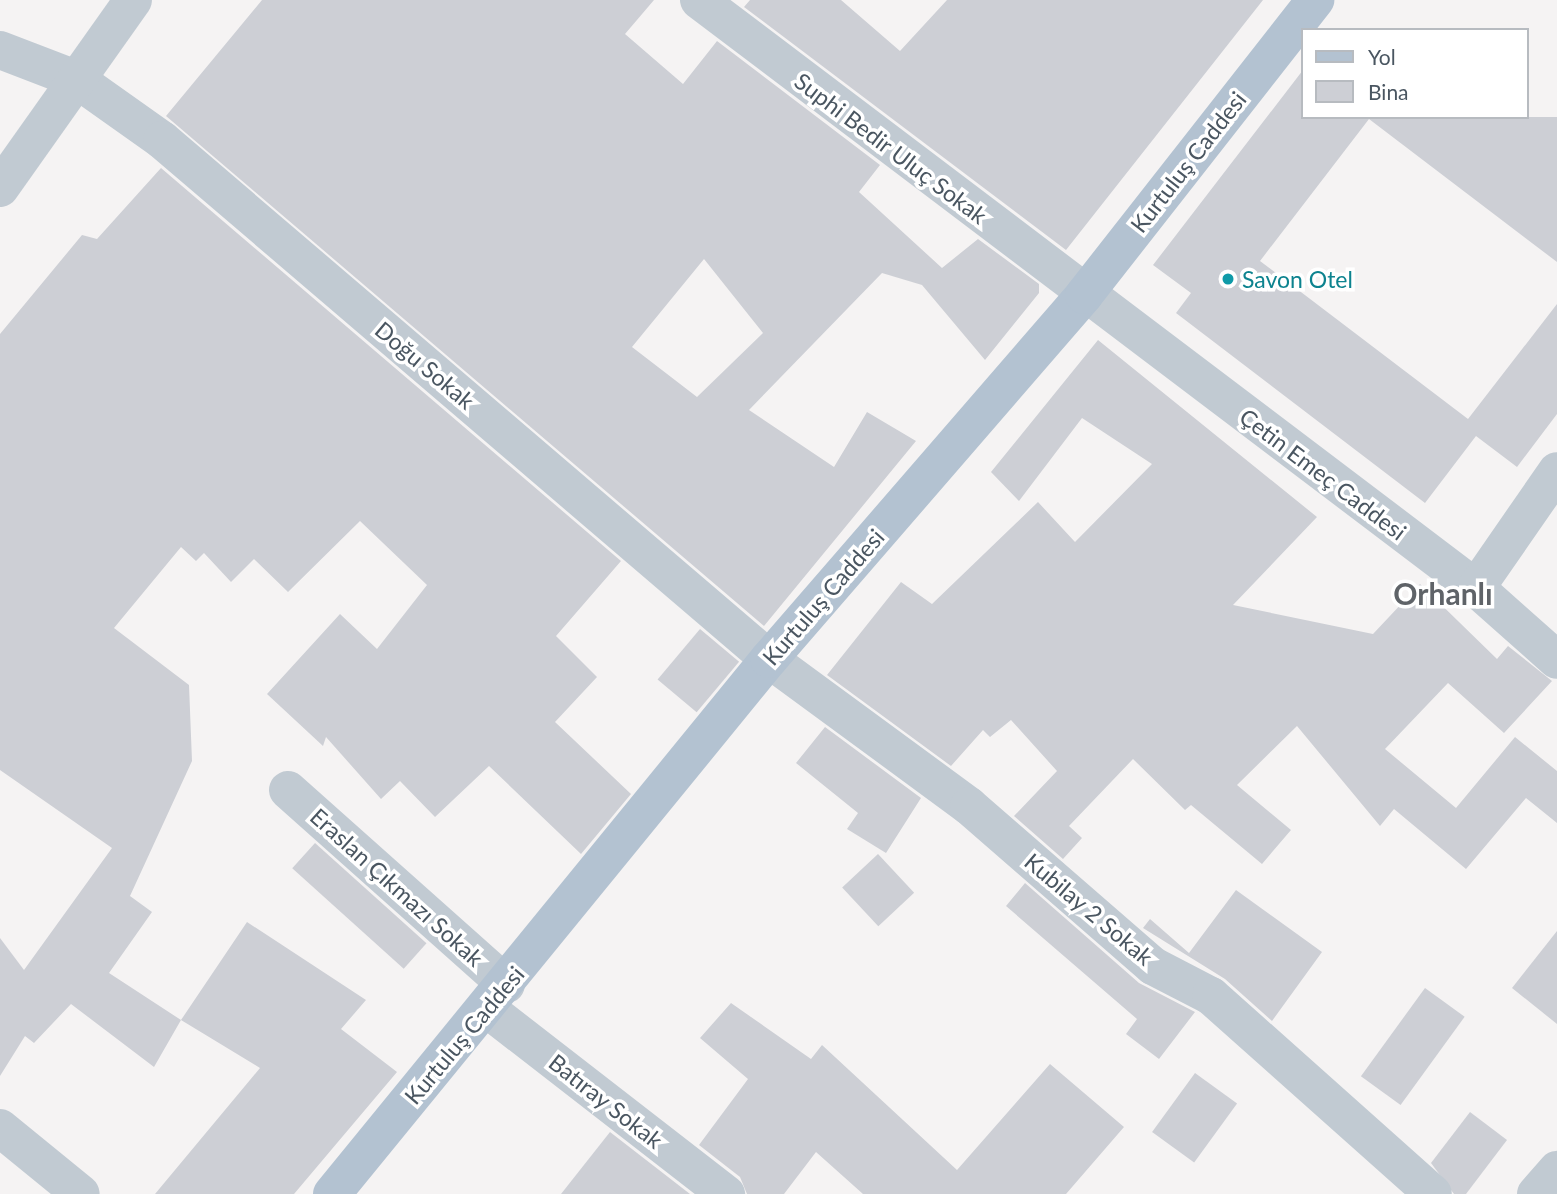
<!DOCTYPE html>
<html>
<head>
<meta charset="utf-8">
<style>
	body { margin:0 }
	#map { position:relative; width:1557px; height:1194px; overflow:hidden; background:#f5f3f3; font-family:Lato,sans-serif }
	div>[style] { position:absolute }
	.building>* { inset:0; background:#cdcfd5; transform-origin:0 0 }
	.minor>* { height:38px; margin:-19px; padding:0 19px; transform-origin:19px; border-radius:19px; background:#c1cad2 }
	.major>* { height:38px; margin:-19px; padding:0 19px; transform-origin:19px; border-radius:19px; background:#b3c2d1 }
	.dots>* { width:19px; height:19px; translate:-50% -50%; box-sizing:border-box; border:4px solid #fff; border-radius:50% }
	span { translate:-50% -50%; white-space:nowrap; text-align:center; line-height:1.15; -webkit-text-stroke:7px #fff; paint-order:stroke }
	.street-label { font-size:23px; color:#4a5661 }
	.culture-label { font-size:23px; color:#0d838f }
	.left { translate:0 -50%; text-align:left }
	.district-label { font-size:30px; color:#5f6368; font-weight:700 }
	.legend { position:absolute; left:1301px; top:28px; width:228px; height:91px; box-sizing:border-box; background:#fff; border:2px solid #b7bbc0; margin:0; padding:9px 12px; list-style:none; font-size:21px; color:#4a5661 }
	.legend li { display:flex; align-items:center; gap:14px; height:35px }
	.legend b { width:35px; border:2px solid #b7bbc0 }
</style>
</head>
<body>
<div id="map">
	<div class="building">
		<i style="clip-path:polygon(evenodd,262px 0,654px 0,625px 34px,683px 84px,717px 41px,880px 165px,859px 192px,942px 268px,978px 239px,1039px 284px,1039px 293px,985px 360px,922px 285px,882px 273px,749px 410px,834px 467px,867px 412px,916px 441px,764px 626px,166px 116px,262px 0,704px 259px,763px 333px,697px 397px,632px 347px,704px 259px)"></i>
		<i style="clip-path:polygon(750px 0,841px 0,900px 51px,947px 0,1263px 0,1066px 250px,744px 7px)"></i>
		<i style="clip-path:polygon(1303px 70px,1303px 117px,1557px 117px,1557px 262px,1369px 119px,1260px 261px,1468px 419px,1557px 304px,1557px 414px,1517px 467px,1476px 436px,1425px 503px,1176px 313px,1191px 293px,1153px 265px)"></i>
		<i style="clip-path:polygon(161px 168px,621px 561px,556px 636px,597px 677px,555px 722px,631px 794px,581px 854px,489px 766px,435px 817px,400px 781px,381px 799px,326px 737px,323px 746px,267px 694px,340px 614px,377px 649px,427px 585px,360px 521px,288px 592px,254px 559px,231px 582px,204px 553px,196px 561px,181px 547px,114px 628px,189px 685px,192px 761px,130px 896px,152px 912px,109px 973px,181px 1020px,154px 1067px,71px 1004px,34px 1043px,25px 1036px,0 1076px,0 938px,24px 970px,112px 848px,0 770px,0 334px,82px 235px,97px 239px)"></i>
		<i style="clip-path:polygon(1098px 340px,1317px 517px,1233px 605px,1373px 634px,1420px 584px,1497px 659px,1508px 646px,1552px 681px,1504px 733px,1448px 683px,1385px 749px,1456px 808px,1515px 737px,1557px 771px,1557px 823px,1526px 798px,1466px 869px,1394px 809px,1380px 826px,1297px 726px,1237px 785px,1291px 830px,1262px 864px,1191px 805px,1185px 810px,1133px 759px,1069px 826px,1082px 838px,1063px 859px,1014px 816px,1057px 771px,1011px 720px,990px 737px,983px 730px,951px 766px,827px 675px,901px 582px,932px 604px,1038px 502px,1075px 542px,1152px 464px,1082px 418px,1019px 501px,991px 472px)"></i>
		<i style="left:700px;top:629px;width:51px;height:66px;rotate:40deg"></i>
		<i style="clip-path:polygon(825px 727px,921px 798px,886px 853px,847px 829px,858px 813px,796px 763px)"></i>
		<i style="left:315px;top:843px;width:150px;height:34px;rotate:42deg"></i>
		<i style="left:878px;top:854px;width:53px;height:49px;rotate:47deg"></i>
		<i style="clip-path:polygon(1025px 883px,1139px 983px,1195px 1012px,1159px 1059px,1126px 1034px,1137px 1019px,1006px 906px)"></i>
		<i style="clip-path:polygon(1236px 890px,1322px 952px,1272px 1021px,1225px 979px,1143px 928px,1150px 919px,1189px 953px)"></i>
		<i style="clip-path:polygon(247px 922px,366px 1000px,341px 1029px,397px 1072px,294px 1194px,155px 1194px,260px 1068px,181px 1020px)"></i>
		<i style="clip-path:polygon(1557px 931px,1557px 1024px,1512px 988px)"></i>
		<i style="left:1425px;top:988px;width:49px;height:109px;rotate:36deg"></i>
		<i style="clip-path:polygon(731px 1003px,811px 1059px,822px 1045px,957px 1170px,1050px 1064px,1124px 1127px,1066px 1194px,863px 1194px,816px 1152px,784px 1194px,747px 1194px,740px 1177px,699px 1145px,748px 1079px,700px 1038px)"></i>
		<i style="left:1195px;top:1073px;width:52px;height:73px;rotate:36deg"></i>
		<i style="clip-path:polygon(1470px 1112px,1507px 1140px,1466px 1194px,1454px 1194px,1431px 1163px)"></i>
		<i style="clip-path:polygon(610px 1132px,690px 1194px,561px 1194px)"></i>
	</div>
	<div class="minor">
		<i style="left:699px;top:0;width:974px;rotate:37.12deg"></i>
		<i style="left:1476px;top:588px;width:108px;rotate:41.6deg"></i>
		<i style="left:0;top:50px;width:81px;rotate:20.9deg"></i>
		<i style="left:76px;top:79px;width:105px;rotate:35.3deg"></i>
		<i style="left:162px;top:140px;width:799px;rotate:40.53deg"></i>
		<i style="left:769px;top:659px;width:248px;rotate:36.3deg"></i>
		<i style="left:969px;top:806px;width:244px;rotate:41deg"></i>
		<i style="left:1153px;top:966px;width:65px;rotate:27.3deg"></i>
		<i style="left:1211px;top:996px;width:297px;rotate:41.7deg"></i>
		<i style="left:0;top:188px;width:230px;rotate:-54.7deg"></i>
		<i style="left:1476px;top:588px;width:142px;rotate:-55.3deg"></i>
		<i style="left:288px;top:790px;width:292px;rotate:41.7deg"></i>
		<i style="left:486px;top:1008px;width:304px;rotate:37.8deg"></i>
		<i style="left:0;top:1128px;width:104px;rotate:39.2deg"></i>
		<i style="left:1536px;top:1194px;width:32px;rotate:-49deg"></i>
	</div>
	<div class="major">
		<i style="left:332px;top:1194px;width:691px;rotate:-50.76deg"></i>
		<i style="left:769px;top:659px;width:481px;rotate:-49.1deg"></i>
		<i style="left:1084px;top:295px;width:375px;rotate:-51.9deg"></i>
	</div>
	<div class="dots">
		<i style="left:1228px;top:279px;background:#0f9aa8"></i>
	</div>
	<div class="street-label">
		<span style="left:891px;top:148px;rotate:37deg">Suphi Bedir Uluç Sokak</span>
		<span style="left:1188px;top:162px;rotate:-52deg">Kurtuluş Caddesi</span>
		<span style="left:425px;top:365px;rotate:40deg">Doğu Sokak</span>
		<span style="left:1323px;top:474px;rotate:37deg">Çetin Emeç Caddesi</span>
		<span style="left:823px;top:597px;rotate:-49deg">Kurtuluş Caddesi</span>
		<span style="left:397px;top:887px;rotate:42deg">Eraslan Çıkmazı Sokak</span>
		<span style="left:1089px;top:909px;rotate:40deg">Kubilay 2 Sokak</span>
		<span style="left:464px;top:1035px;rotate:-50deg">Kurtuluş Caddesi</span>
		<span style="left:606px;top:1101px;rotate:38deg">Batıray Sokak</span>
	</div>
	<div class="culture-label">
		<span class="left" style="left:1242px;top:279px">Savon Otel</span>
	</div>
	<div class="district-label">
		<span style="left:1443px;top:593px">Orhanlı</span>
	</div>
	<ul class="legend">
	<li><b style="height:9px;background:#b3c2d1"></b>Yol</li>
	<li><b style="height:19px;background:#cdcfd5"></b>Bina</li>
	</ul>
</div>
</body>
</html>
